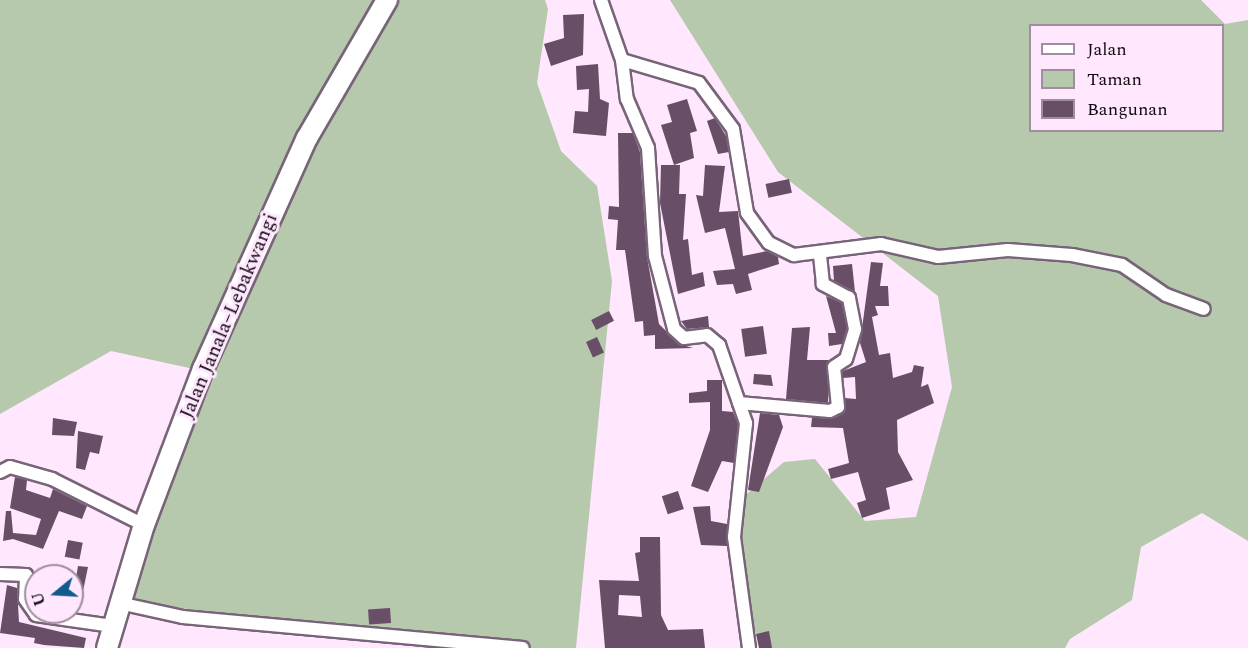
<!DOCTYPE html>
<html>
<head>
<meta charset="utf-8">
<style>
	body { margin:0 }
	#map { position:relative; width:1248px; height:648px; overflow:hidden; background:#ffe7fe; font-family:Spectral,serif }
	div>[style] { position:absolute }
	.green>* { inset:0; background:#b6c9ad }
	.building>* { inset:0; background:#684e67; transform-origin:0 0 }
	.roads { filter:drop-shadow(2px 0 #786478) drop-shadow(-2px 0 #786478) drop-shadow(0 2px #786478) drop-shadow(0 -2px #786478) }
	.minor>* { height:12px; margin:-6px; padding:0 6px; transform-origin:6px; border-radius:6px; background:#fff }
	.primary>* { height:20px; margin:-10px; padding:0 10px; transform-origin:10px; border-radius:10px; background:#fff }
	span { translate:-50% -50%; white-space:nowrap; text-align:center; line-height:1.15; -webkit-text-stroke:6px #ffe7fe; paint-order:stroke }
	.street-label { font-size:20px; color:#100910 }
	.legend { position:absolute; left:1029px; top:24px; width:195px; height:108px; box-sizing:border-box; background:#ffe7fe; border:2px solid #9f8e9f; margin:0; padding:8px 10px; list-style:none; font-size:18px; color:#100910 }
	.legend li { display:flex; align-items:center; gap:12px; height:30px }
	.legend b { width:30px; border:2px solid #9f8e9f }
	.north { position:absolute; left:24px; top:564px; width:60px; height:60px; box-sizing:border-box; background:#ffe7fe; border:2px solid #9f8e9f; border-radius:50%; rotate:252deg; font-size:16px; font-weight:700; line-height:24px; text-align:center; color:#100910 }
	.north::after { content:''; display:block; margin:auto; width:21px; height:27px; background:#0f5b8e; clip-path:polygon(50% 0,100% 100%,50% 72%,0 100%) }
</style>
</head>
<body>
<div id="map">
	<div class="green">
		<i style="clip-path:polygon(0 0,545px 0,548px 9px,537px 83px,561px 151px,597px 186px,612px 281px,576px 648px,427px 648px,126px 599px,194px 369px,111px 351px,0 414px)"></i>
		<i style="clip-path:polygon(evenodd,670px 0,1201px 0,1225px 24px,1248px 20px,1248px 541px,1202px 513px,1141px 547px,1132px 600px,1070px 639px,1065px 648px,768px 648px,743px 616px,728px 510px,784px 462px,815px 459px,865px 521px,916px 517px,952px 387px,938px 296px,778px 172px,670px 0,1030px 26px,1222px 26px,1222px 130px,1030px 130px,1030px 26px)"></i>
	</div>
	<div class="building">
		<i style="clip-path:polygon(584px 14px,583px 55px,551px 66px,544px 44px,564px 38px,563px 15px)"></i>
		<i style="clip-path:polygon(598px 64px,600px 99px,609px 103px,606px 136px,573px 133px,575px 111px,588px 112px,589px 89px,577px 90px,576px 66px)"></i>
		<i style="clip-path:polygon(687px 99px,697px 131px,690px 133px,694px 158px,674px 165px,661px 125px,672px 122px,667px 105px)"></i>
		<i style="clip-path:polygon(715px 118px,726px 136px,729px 152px,718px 154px,707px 121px)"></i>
		<i style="clip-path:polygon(618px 133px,633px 133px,640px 152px,647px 257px,659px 324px,679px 344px,693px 348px,655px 349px,655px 335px,644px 336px,643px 321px,635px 322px,625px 250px,616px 250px,618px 220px,608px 219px,609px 206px,619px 207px)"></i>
		<i style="clip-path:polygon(661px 165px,680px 165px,679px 194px,686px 194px,683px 240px,688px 239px,692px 275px,703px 272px,705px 286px,678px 294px,660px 203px)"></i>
		<i style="clip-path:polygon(705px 165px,725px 166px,719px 212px,738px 211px,743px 256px,767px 251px,778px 257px,779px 264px,748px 274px,752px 290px,736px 294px,733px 284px,717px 285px,713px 271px,735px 269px,725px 228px,705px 233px,696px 195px,703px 196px)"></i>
		<i style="left:789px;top:179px;width:14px;height:24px;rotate:78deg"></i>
		<i style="clip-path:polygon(871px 262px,883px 263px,880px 286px,888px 286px,889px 306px,875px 306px,878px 315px,872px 317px,879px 355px,890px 353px,893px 378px,912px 372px,914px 365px,924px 367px,921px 387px,928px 384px,934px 403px,897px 420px,898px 452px,913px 480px,886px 488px,890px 509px,862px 518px,857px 503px,866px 500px,858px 472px,831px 479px,828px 469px,849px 463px,843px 428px,811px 427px,812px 418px,834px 418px,845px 412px,845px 398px,856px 399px,855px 377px,843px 378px,843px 371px,866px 362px,860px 343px)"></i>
		<i style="clip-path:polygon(852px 264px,855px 292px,834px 281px,833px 266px)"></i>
		<i style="clip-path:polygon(826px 296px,842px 303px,847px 329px,842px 344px,829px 346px,828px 333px,836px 333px)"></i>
		<i style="left:609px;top:311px;width:11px;height:20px;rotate:63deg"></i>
		<i style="clip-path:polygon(708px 316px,709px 327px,687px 329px,681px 321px)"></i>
		<i style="left:763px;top:326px;width:28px;height:22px;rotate:82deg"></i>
		<i style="clip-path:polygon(810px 327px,807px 360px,830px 360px,828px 403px,786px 399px,792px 328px)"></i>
		<i style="left:597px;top:337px;width:17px;height:12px;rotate:66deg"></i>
		<i style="clip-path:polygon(754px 374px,771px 375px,773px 386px,753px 384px)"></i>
		<i style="clip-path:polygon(707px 380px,722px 380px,722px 411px,733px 412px,738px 424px,734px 463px,722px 461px,708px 492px,691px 486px,710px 430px,710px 402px,689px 403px,689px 393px,707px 391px)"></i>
		<i style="clip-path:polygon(760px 413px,779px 415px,783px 427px,759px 492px,748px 490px)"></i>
		<i style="clip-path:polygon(53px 418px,77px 422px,74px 436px,52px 435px)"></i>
		<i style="clip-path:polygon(78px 431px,103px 436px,99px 454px,90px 452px,85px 470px,76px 468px)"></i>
		<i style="clip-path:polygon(15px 477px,27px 480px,26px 490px,50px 498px,53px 489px,87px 506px,82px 519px,59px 511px,43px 549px,13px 539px,3px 541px,6px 511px,11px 511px,13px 533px,36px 535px,41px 519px,10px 508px)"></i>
		<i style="left:678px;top:491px;width:19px;height:17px;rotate:72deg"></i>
		<i style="clip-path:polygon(710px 506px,711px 521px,727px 524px,727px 546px,701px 545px,693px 507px)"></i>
		<i style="clip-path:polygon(evenodd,640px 537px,660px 537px,661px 615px,668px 630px,703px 629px,705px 648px,605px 648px,599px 580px,639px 581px,635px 553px,640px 552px,640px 537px,619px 595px,640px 596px,642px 617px,618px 615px,619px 595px)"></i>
		<i style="left:68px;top:540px;width:15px;height:17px;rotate:11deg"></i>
		<i style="clip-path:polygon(78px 566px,88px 567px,83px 591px,74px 590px)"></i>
		<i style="clip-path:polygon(7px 585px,17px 588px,19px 622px,86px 638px,84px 648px,44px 645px,34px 643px,35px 638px,0 633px)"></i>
		<i style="left:390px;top:608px;width:15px;height:22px;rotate:86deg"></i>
		<i style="clip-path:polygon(769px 631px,772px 648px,759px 648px,756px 634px)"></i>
	</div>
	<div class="roads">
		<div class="minor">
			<i style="left:601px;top:0;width:64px;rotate:70.7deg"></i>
			<i style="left:622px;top:60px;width:39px;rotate:83deg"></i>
			<i style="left:627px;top:99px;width:53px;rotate:66.8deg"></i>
			<i style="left:648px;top:148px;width:108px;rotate:86.3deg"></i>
			<i style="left:655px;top:256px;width:75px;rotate:75.4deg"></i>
			<i style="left:674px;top:329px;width:13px;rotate:42deg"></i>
			<i style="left:684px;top:338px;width:23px;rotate:-7deg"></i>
			<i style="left:707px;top:335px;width:16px;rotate:40deg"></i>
			<i style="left:719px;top:345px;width:83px;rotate:70.9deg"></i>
			<i style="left:746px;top:423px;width:115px;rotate:96deg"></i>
			<i style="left:734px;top:537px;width:112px;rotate:82.3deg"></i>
			<i style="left:622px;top:60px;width:80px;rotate:16.6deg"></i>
			<i style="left:699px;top:83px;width:57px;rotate:53.5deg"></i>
			<i style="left:733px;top:129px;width:85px;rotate:80.5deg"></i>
			<i style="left:747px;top:213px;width:37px;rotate:54deg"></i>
			<i style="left:769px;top:243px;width:28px;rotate:26deg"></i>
			<i style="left:794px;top:255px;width:88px;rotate:-7.2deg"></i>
			<i style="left:881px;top:244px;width:58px;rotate:12.8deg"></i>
			<i style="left:938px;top:257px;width:70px;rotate:-5.7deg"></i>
			<i style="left:1008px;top:250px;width:64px;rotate:4.5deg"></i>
			<i style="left:1072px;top:255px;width:51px;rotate:11.3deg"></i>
			<i style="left:1122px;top:265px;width:53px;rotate:34.3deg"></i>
			<i style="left:1166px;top:295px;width:40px;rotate:20.2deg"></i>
			<i style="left:739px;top:403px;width:91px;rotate:5deg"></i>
			<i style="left:830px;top:411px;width:9px;rotate:-27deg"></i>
			<i style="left:838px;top:407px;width:40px;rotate:-95.7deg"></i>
			<i style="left:834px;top:367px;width:14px;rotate:-34deg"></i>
			<i style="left:846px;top:359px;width:31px;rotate:-73deg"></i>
			<i style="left:855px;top:329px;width:32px;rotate:-101deg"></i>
			<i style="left:849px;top:298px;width:30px;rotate:-152deg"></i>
			<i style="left:823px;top:284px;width:28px;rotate:-96deg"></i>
			<i style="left:0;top:472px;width:11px;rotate:-27deg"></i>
			<i style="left:10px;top:467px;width:44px;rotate:15.9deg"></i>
			<i style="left:52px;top:479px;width:103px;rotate:26.6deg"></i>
			<i style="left:0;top:574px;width:26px;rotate:2deg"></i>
			<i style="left:26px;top:575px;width:24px;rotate:92deg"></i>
			<i style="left:25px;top:599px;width:19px;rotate:55deg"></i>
			<i style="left:36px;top:615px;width:77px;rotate:8.2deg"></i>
			<i style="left:119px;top:603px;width:66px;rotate:12.3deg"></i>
			<i style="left:183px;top:617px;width:341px;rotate:5.2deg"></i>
		</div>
		<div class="primary">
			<i style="left:107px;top:648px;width:128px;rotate:-73.3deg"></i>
			<i style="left:144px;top:525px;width:167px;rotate:-69.3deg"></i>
			<i style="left:203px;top:369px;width:253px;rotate:-65.8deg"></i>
			<i style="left:307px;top:138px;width:160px;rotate:-59.9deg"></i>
		</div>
	</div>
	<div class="street-label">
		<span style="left:229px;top:316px;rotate:-67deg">Jalan Janala–Lebakwangi</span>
	</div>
	<ul class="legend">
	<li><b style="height:8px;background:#fff"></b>Jalan</li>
	<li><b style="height:16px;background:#b6c9ad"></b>Taman</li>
	<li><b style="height:16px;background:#684e67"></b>Bangunan</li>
	</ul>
	<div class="north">U</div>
</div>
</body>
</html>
